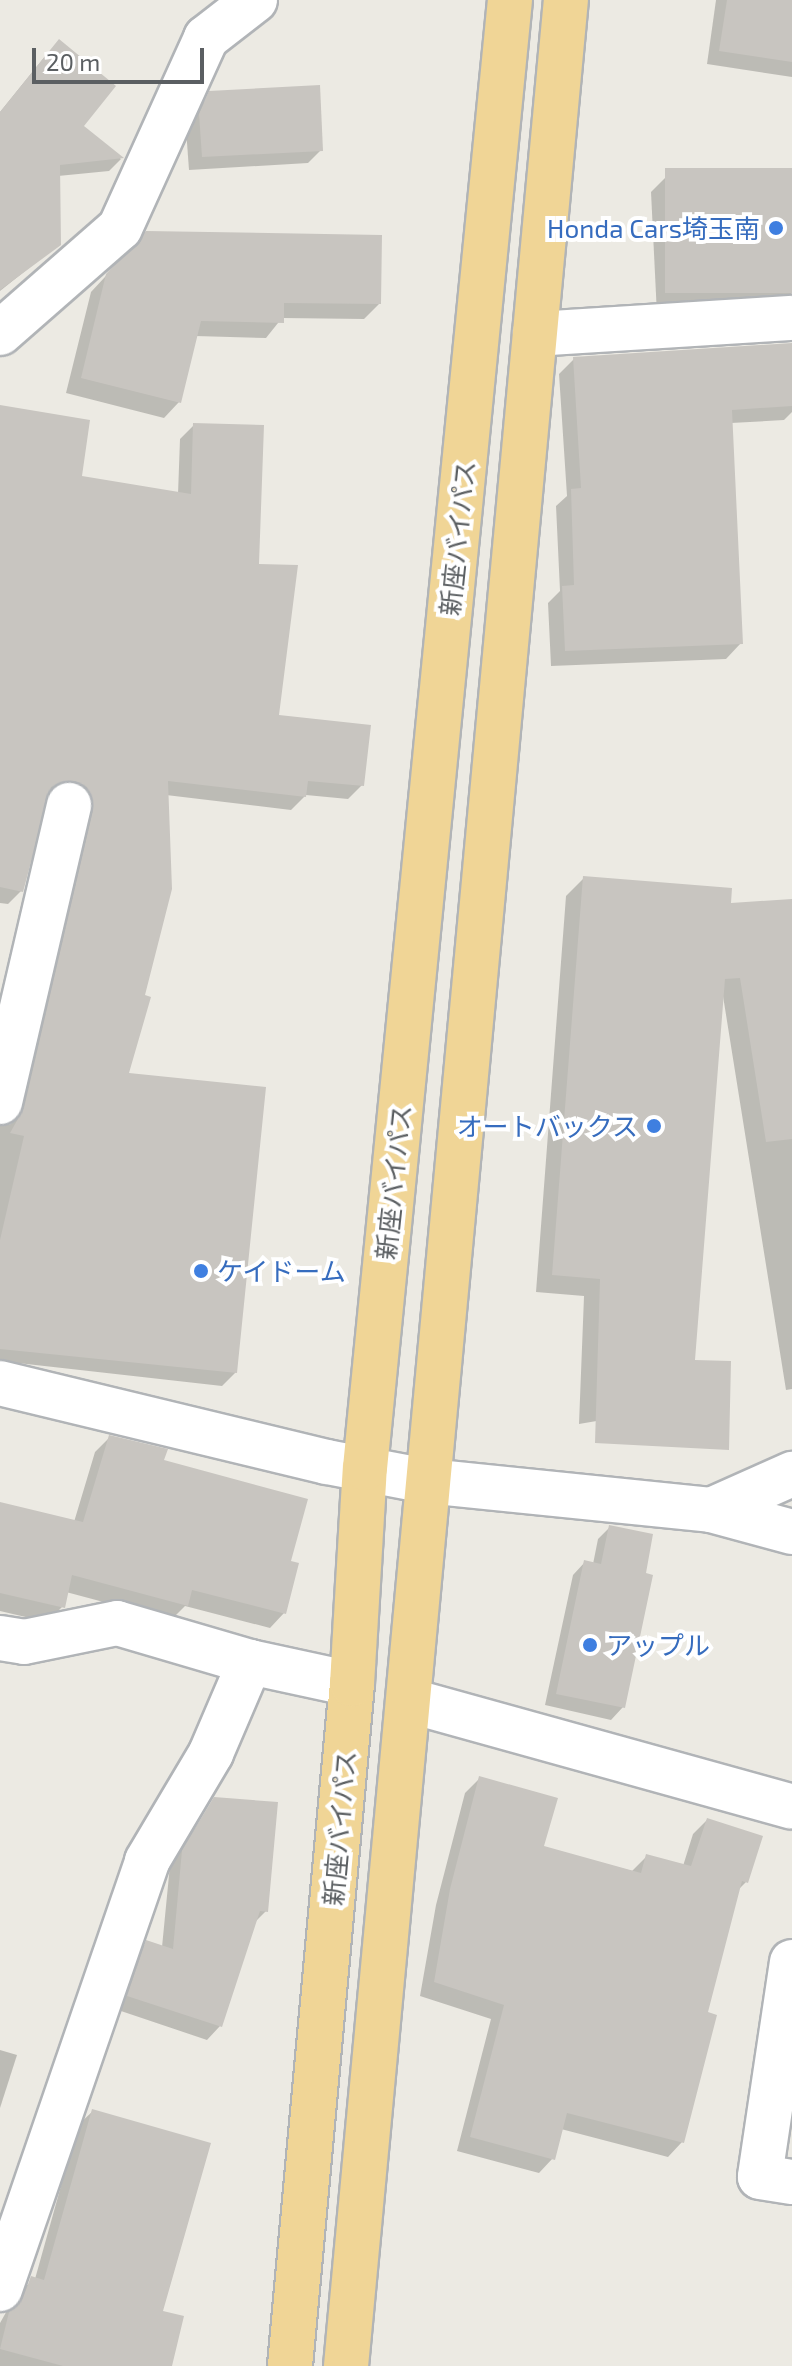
<!DOCTYPE html>
<html>
<head>
<meta charset="utf-8">
<style>
	body { margin:0 }
	#map { position:relative; width:792px; height:2366px; overflow:hidden; background:#eceae3; font-family:"Exo 2","Noto Sans JP",sans-serif }
	div>[style] { position:absolute }
	.shadow>* { inset:0; background:#0003 }
	.building>* { inset:0; background:#c8c5c0; transform-origin:0 0 }
	.roads { filter:drop-shadow(2px 0 #b1b4b7) drop-shadow(-2px 0 #b1b4b7) drop-shadow(0 2px #b1b4b7) drop-shadow(0 -2px #b1b4b7) }
	.minor>* { height:44px; margin:-22px; padding:0 22px; transform-origin:22px; border-radius:22px; background:#fff }
	.highway>* { height:44px; margin:-22px; padding:0 22px; transform-origin:22px; border-radius:22px; background:#f0d596 }
	.dots>* { width:22px; height:22px; translate:-50% -50%; box-sizing:border-box; border:4px solid #fff; border-radius:50% }
	span { translate:-50% -50%; white-space:nowrap; text-align:center; line-height:1.15; -webkit-text-stroke:8px #fff; paint-order:stroke }
	.shop-label { font-size:26px; color:#366cbe }
	.right { translate:-100% -50%; text-align:right }
	.left { translate:0 -50%; text-align:left }
	.street-label { font-size:26px; color:#5b5f62 }
	.scale { position:absolute; left:32px; top:48px; width:172px; height:36px; box-sizing:border-box; border:4px solid #5b5f62; border-top:0; padding-left:10px; font-size:24px; line-height:28px; white-space:nowrap; color:#5b5f62; -webkit-text-stroke:6px #fff; paint-order:stroke }
</style>
</head>
<body>
<div id="map">
	<div class="shadow">
		<i style="clip-path:polygon(716px 0,792px 0,792px 77px,707px 64px)"></i>
		<i style="clip-path:polygon(46px 55px,81px 126px,121px 159px,109px 171px,58px 176px,59px 244px,0 291px,0 112px)"></i>
		<i style="clip-path:polygon(210px 93px,321px 150px,308px 163px,189px 170px,186px 129px)"></i>
		<i style="clip-path:polygon(792px 170px,792px 293px,776px 308px,657px 315px,651px 192px,666px 177px)"></i>
		<i style="clip-path:polygon(131px 249px,379px 304px,364px 319px,282px 318px,266px 338px,195px 336px,179px 402px,164px 418px,66px 393px,91px 292px)"></i>
		<i style="clip-path:polygon(792px 344px,792px 412px,784px 420px,731px 423px,741px 643px,726px 659px,551px 666px,548px 603px,560px 591px,556px 506px,567px 496px,559px 374px,574px 359px)"></i>
		<i style="clip-path:polygon(0 407px,80px 478px,178px 494px,180px 439px,194px 425px,257px 566px,277px 716px,362px 785px,348px 799px,306px 795px,291px 810px,166px 795px,142px 997px,127px 1075px,236px 1372px,222px 1386px,0 1361px,0 1126px,11px 1124px,80px 826px,72px 800px,47px 794px,21px 891px,8px 904px,0 903px)"></i>
		<i style="clip-path:polygon(584px 878px,728px 905px,792px 901px,792px 1389px,786px 1390px,723px 996px,673px 1408px,579px 1424px,584px 1296px,536px 1292px,566px 896px)"></i>
		<i style="clip-path:polygon(110px 1437px,162px 1461px,288px 1562px,284px 1613px,270px 1628px,185px 1606px,171px 1620px,66px 1592px,62px 1607px,47px 1622px,0 1611px,0 1504px,74px 1522px,95px 1452px)"></i>
		<i style="clip-path:polygon(610px 1527px,623px 1707px,611px 1720px,545px 1705px,573px 1575px,585px 1562px,593px 1564px,598px 1539px)"></i>
		<i style="clip-path:polygon(480px 1778px,542px 1847px,632px 1871px,647px 1856px,683px 1866px,693px 1834px,707px 1820px,746px 1882px,737px 1891px,705px 2014px,682px 2142px,668px 2157px,561px 2129px,553px 2158px,539px 2173px,457px 2151px,491px 2019px,420px 1996px,436px 1905px,465px 1793px)"></i>
		<i style="clip-path:polygon(215px 1799px,266px 1911px,254px 1923px,220px 2026px,207px 2040px,115px 2009px,134px 1956px,147px 1942px,162px 1947px,170px 1865px)"></i>
		<i style="clip-path:polygon(0 2050px,17px 2055px,0 2108px)"></i>
		<i style="clip-path:polygon(93px 2111px,161px 2312px,170px 2366px,0 2366px,0 2323px,17px 2293px,35px 2279px,78px 2125px)"></i>
	</div>
	<div class="building">
		<i style="clip-path:polygon(727px 0,792px 0,792px 62px,719px 51px)"></i>
		<i style="clip-path:polygon(59px 39px,116px 86px,84px 126px,124px 158px,60px 165px,61px 245px,0 290px,0 112px)"></i>
		<i style="clip-path:polygon(320px 85px,323px 151px,202px 157px,199px 114px,209px 91px)"></i>
		<i style="left:792px;top:168px;width:125px;height:127px;rotate:90deg"></i>
		<i style="clip-path:polygon(146px 231px,382px 235px,381px 304px,284px 303px,284px 323px,201px 321px,181px 403px,81px 378px,106px 274px)"></i>
		<i style="clip-path:polygon(792px 343px,792px 406px,732px 410px,743px 644px,565px 651px,562px 586px,574px 585px,571px 489px,581px 488px,573px 357px)"></i>
		<i style="clip-path:polygon(0 405px,90px 420px,82px 476px,191px 494px,193px 423px,264px 425px,259px 564px,298px 565px,279px 715px,371px 725px,364px 786px,308px 781px,306px 797px,168px 781px,172px 889px,145px 995px,151px 997px,129px 1073px,266px 1087px,237px 1373px,0 1349px,0 1240px,24px 1136px,10px 1133px,24px 1108px,93px 810px,87px 787px,75px 781px,51px 787px,23px 892px,0 887px)"></i>
		<i style="clip-path:polygon(583px 876px,732px 888px,731px 903px,792px 899px,792px 1139px,766px 1142px,740px 978px,725px 979px,695px 1360px,731px 1361px,729px 1450px,595px 1443px,600px 1279px,552px 1275px)"></i>
		<i style="clip-path:polygon(109px 1435px,168px 1449px,164px 1460px,308px 1499px,291px 1561px,299px 1563px,286px 1614px,192px 1590px,188px 1606px,72px 1575px,65px 1608px,0 1593px,0 1502px,83px 1522px)"></i>
		<i style="clip-path:polygon(609px 1525px,653px 1534px,646px 1573px,653px 1575px,625px 1708px,556px 1694px,584px 1560px,601px 1564px)"></i>
		<i style="clip-path:polygon(479px 1776px,558px 1798px,544px 1846px,641px 1873px,646px 1854px,691px 1866px,707px 1818px,763px 1836px,748px 1883px,742px 1881px,708px 2012px,717px 2015px,684px 2143px,567px 2113px,555px 2160px,470px 2137px,504px 2005px,434px 1982px,450px 1889px)"></i>
		<i style="clip-path:polygon(214px 1797px,278px 1802px,268px 1912px,260px 1911px,222px 2027px,127px 1996px,146px 1940px,173px 1949px,182px 1850px)"></i>
		<i style="clip-path:polygon(92px 2109px,211px 2143px,163px 2311px,184px 2316px,172px 2366px,63px 2366px,0 2349px,9px 2312px,23px 2298px,31px 2276px,44px 2280px)"></i>
	</div>
	<div class="roads">
		<div class="minor">
			<i style="left:0;top:333px;width:159px;rotate:-41.2deg"></i>
			<i style="left:120px;top:228px;width:209px;rotate:-65.6deg"></i>
			<i style="left:206px;top:38px;width:62px;rotate:-37.8deg"></i>
			<i style="left:535px;top:334px;width:257px;rotate:-3.6deg"></i>
			<i style="left:0;top:1102px;width:305px;rotate:-76.9deg"></i>
			<i style="left:0;top:1383px;width:336px;rotate:13.6deg"></i>
			<i style="left:327px;top:1462px;width:102px;rotate:10.8deg"></i>
			<i style="left:427px;top:1481px;width:285px;rotate:5.8deg"></i>
			<i style="left:711px;top:1510px;width:89px;rotate:-24deg"></i>
			<i style="left:711px;top:1510px;width:84px;rotate:15.2deg"></i>
			<i style="left:0;top:1638px;width:24px;rotate:9deg"></i>
			<i style="left:24px;top:1642px;width:95px;rotate:-11.5deg"></i>
			<i style="left:117px;top:1623px;width:139px;rotate:16.3deg"></i>
			<i style="left:250px;top:1662px;width:104px;rotate:12.2deg"></i>
			<i style="left:411px;top:1701px;width:395px;rotate:15.5deg"></i>
			<i style="left:792px;top:1962px;width:217px;rotate:98.5deg"></i>
			<i style="left:760px;top:2177px;width:32px;rotate:9deg"></i>
			<i style="left:0;top:2289px;width:453px;rotate:-71deg"></i>
			<i style="left:147px;top:1861px;width:126px;rotate:-59.3deg"></i>
			<i style="left:211px;top:1753px;width:99px;rotate:-66.8deg"></i>
		</div>
		<div class="highway">
			<i style="left:290px;top:2366px;width:685px;rotate:-84.81deg"></i>
			<i style="left:352px;top:1684px;width:216px;rotate:-86.6deg"></i>
			<i style="left:365px;top:1468px;width:1475px;rotate:-84.36deg"></i>
			<i style="left:346px;top:2366px;width:2376px;rotate:-84.69deg"></i>
		</div>
	</div>
	<div class="dots">
		<i style="left:776px;top:228px;background:#3f7fe0"></i>
		<i style="left:654px;top:1126px;background:#3f7fe0"></i>
		<i style="left:201px;top:1271px;background:#3f7fe0"></i>
		<i style="left:590px;top:1645px;background:#3f7fe0"></i>
	</div>
	<div class="shop-label">
		<span class="right" style="left:760px;top:228px">Honda Cars埼玉南</span>
		<span class="right" style="left:638px;top:1126px">オートバックス</span>
		<span class="left" style="left:217px;top:1271px">ケイドーム</span>
		<span class="left" style="left:606px;top:1645px">アップル</span>
	</div>
	<div class="street-label">
		<span style="left:457px;top:538px;rotate:-84deg">新座バイパス</span>
		<span style="left:393px;top:1182px;rotate:-84deg">新座バイパス</span>
		<span style="left:339px;top:1828px;rotate:-85deg">新座バイパス</span>
	</div>
	<div class="scale">20 m</div>
</div>
</body>
</html>
